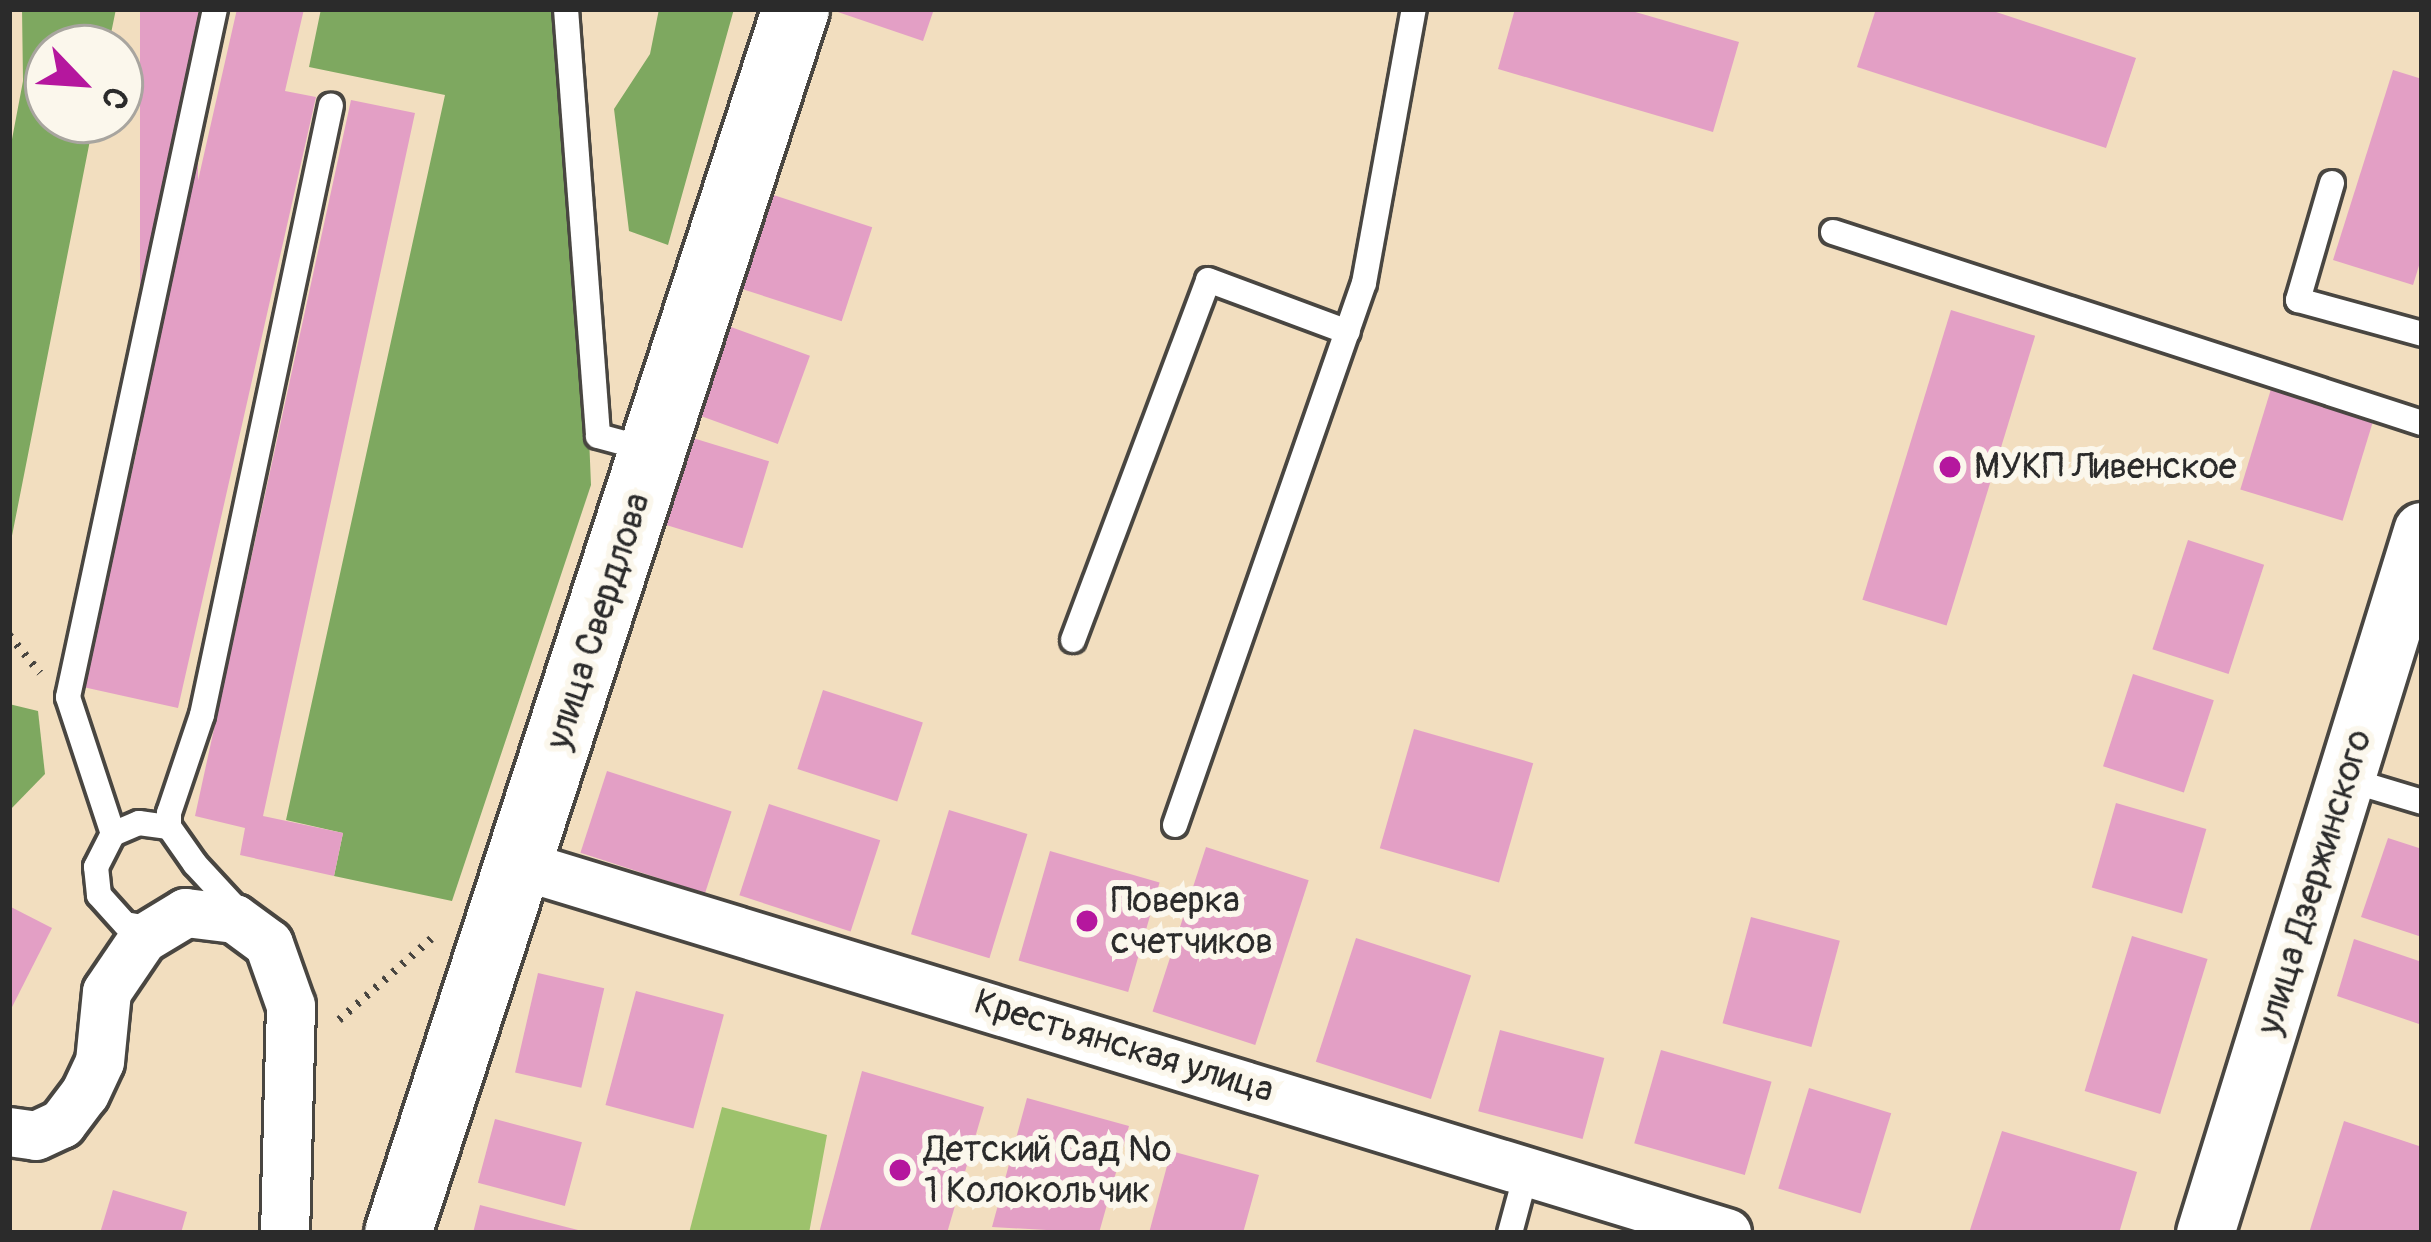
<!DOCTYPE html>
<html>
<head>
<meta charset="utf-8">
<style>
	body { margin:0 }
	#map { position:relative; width:2431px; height:1242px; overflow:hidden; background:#f2debf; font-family:Pangolin,sans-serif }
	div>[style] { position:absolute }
	.green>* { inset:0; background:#9dc26c }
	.forest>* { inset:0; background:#7ea860 }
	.building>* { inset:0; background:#e39fc5; transform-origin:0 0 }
	.path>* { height:8px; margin-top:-4px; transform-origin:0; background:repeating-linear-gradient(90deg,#494641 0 3px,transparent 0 12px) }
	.roads { filter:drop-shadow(3px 0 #494641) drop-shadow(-3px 0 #494641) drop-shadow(0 3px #494641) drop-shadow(0 -3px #494641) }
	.service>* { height:24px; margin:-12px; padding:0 12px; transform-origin:12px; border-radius:12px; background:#fff }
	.minor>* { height:48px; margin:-24px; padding:0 24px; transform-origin:24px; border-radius:24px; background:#fff }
	.tertiary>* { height:57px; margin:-28.5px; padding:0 28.5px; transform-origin:28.5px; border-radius:28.5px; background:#fff }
	.secondary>* { height:66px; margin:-33px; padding:0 33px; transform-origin:33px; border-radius:33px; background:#fff }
	.dots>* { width:33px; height:33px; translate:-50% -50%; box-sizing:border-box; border:6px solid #fbf7ec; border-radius:50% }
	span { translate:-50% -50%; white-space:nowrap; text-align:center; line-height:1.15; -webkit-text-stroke:12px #fbf7ec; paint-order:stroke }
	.poi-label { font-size:36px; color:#2b2b2b }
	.left { translate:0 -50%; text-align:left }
	.street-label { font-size:36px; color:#2b2b2b }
	.frame { position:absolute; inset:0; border:12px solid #2b2b2b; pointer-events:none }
	.north { position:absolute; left:24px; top:24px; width:120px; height:120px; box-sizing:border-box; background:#fbf7ec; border:3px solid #a8a59f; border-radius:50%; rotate:115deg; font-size:33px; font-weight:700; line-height:48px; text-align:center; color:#2b2b2b }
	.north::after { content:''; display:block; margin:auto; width:42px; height:54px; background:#b5179e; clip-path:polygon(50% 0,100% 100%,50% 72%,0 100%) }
</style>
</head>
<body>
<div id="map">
	<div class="green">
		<i style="clip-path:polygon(722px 1107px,827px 1135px,809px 1233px,689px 1233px)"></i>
	</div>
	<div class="forest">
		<i style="clip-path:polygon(22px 9px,116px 9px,108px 48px,48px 48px,48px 120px,94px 120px,9px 551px,9px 155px,23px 81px)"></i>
		<i style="clip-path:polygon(321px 9px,558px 9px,581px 243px,591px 485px,452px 901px,334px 876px,343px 833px,286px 820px,445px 95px,309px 67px)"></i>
		<i style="clip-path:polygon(659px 9px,734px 9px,668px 245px,629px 231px,614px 109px,650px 54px)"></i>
		<i style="clip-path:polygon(9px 704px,38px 711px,45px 774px,9px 811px)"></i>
	</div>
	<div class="building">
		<i style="left:140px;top:9px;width:58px;height:600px"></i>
		<i style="clip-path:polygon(237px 9px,304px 9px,285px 91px,316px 97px,178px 708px,83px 687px)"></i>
		<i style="clip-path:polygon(829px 9px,934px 9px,923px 41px)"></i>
		<i style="clip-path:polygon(1515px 9px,1625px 9px,1739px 42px,1713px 132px,1498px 69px)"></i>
		<i style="clip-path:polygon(1876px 9px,1987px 9px,2136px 58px,2106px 148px,1857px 67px)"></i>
		<i style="clip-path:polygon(2393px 70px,2422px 79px,2422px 256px,2413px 285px,2333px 260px)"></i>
		<i style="clip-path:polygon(351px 100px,415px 113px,263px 816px,343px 833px,334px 876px,240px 855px,245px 828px,195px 816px)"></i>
		<i style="left:761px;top:191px;width:117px;height:99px;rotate:18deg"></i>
		<i style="left:1951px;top:310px;width:88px;height:303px;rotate:17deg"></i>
		<i style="left:731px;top:327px;width:84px;height:94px;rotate:20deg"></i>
		<i style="left:2271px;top:389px;width:107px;height:105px;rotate:17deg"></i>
		<i style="left:683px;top:435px;width:90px;height:91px;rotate:17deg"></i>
		<i style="left:2188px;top:540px;width:80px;height:115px;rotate:18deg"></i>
		<i style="left:2133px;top:674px;width:85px;height:97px;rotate:18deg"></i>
		<i style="left:823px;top:690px;width:105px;height:83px;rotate:18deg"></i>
		<i style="left:1414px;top:729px;width:124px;height:124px;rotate:16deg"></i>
		<i style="left:607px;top:771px;width:131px;height:86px;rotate:18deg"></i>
		<i style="left:2116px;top:803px;width:94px;height:88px;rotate:16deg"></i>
		<i style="left:769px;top:804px;width:117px;height:96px;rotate:18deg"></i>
		<i style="left:949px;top:810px;width:82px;height:130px;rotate:17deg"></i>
		<i style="clip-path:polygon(2388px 838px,2422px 849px,2422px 937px,2361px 917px)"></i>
		<i style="left:1206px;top:847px;width:108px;height:173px;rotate:18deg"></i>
		<i style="left:1050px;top:851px;width:114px;height:114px;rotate:16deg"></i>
		<i style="clip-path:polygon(9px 906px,52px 928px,9px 1013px)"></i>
		<i style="left:1751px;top:917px;width:92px;height:110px;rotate:15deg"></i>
		<i style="left:2132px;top:936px;width:79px;height:162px;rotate:17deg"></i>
		<i style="left:1356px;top:938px;width:121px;height:130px;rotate:18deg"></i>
		<i style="clip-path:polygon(2354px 939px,2422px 962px,2422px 1025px,2337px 996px)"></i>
		<i style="left:538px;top:973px;width:68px;height:102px;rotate:13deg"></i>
		<i style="left:636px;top:991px;width:91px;height:118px;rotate:15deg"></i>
		<i style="left:1500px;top:1030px;width:108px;height:84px;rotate:15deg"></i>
		<i style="left:1661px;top:1050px;width:115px;height:97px;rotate:16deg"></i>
		<i style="clip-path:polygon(862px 1071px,984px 1107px,947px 1233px,819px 1233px)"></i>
		<i style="left:1809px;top:1088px;width:86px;height:105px;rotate:17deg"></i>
		<i style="clip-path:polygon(1027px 1098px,1129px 1126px,1099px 1233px,992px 1227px)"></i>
		<i style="left:495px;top:1119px;width:90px;height:66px;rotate:15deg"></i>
		<i style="clip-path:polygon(2344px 1121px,2422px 1147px,2422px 1233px,2309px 1233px)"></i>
		<i style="clip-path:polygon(2002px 1131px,2137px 1172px,2119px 1233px,1969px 1233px)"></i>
		<i style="clip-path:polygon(1171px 1151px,1259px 1175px,1243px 1233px,1149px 1233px)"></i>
		<i style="clip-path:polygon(113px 1190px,187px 1212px,181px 1233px,100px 1233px)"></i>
		<i style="clip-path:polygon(480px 1205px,582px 1231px,582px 1233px,473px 1233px)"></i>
	</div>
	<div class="path">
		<i style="left:9px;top:635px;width:49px;rotate:50.8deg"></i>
		<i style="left:339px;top:1020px;width:123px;rotate:-41.4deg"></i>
	</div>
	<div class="roads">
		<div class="service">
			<i style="left:566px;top:9px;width:428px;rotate:85.7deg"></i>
			<i style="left:598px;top:436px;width:54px;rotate:15.1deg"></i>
			<i style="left:2332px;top:183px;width:122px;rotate:106.2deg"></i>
			<i style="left:2298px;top:300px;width:129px;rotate:15.3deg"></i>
			<i style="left:1833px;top:232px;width:619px;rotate:17.97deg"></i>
			<i style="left:1073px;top:640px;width:384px;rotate:-69.4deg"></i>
			<i style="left:1208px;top:280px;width:149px;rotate:20.4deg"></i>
			<i style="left:2346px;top:779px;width:79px;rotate:16.8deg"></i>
			<i style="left:1175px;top:825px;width:574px;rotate:-70.78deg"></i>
			<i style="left:1364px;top:283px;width:279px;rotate:-79.7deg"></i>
			<i style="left:113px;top:834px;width:28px;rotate:-23deg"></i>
			<i style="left:139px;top:823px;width:30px;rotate:8deg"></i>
			<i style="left:243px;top:916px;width:71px;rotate:-132.7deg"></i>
			<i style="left:195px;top:864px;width:45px;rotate:-125.1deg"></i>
			<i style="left:169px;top:827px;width:14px;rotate:-90deg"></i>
			<i style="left:169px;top:813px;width:103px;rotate:-71.4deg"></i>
			<i style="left:202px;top:715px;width:623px;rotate:-78.06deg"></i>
			<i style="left:153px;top:929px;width:28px;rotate:-170deg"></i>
			<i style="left:125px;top:924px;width:39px;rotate:-132deg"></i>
			<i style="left:99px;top:895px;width:28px;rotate:-96deg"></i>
			<i style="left:96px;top:867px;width:37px;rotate:-63deg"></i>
			<i style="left:113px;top:834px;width:144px;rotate:-108.2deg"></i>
			<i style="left:68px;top:697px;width:704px;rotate:-77.94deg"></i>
			<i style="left:1510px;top:1233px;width:65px;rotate:-74.9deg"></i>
		</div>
		<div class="minor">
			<i style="left:520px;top:865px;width:1262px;rotate:16.96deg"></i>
			<i style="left:9px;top:1132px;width:27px;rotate:8deg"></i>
			<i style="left:36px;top:1136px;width:29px;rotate:-25deg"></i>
			<i style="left:62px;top:1124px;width:38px;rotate:-53deg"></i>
			<i style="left:85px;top:1094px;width:35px;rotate:-65deg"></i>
			<i style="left:100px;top:1062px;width:70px;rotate:-84.3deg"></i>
			<i style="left:107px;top:992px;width:64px;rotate:-55.8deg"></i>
			<i style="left:143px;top:939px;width:50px;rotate:-31.2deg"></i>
			<i style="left:186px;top:913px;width:49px;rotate:7deg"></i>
			<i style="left:235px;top:919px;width:42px;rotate:36.3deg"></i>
			<i style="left:269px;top:944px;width:66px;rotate:70.5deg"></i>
			<i style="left:291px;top:1006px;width:227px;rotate:91.5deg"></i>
		</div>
		<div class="tertiary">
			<i style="left:2205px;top:1233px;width:735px;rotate:-72.82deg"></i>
		</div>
		<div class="secondary">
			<i style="left:398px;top:1233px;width:1287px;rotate:-71.99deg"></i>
		</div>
	</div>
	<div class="dots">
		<i style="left:1950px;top:467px;background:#b5179e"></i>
		<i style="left:1087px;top:921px;background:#b5179e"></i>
		<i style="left:900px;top:1170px;background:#b5179e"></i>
	</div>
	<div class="poi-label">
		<span class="left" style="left:1974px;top:467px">МУКП Ливенское</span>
		<span class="left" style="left:1111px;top:921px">Поверка<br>счетчиков</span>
		<span class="left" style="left:924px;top:1170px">Детский Сад №<br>1 Колокольчик</span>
	</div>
	<div class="street-label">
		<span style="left:598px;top:621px;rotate:-72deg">улица Свердлова</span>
		<span style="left:2314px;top:882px;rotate:-73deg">улица Дзержинского</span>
		<span style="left:1124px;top:1046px;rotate:17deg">Крестьянская улица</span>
	</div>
	<div class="frame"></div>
	<div class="north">С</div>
</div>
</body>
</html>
